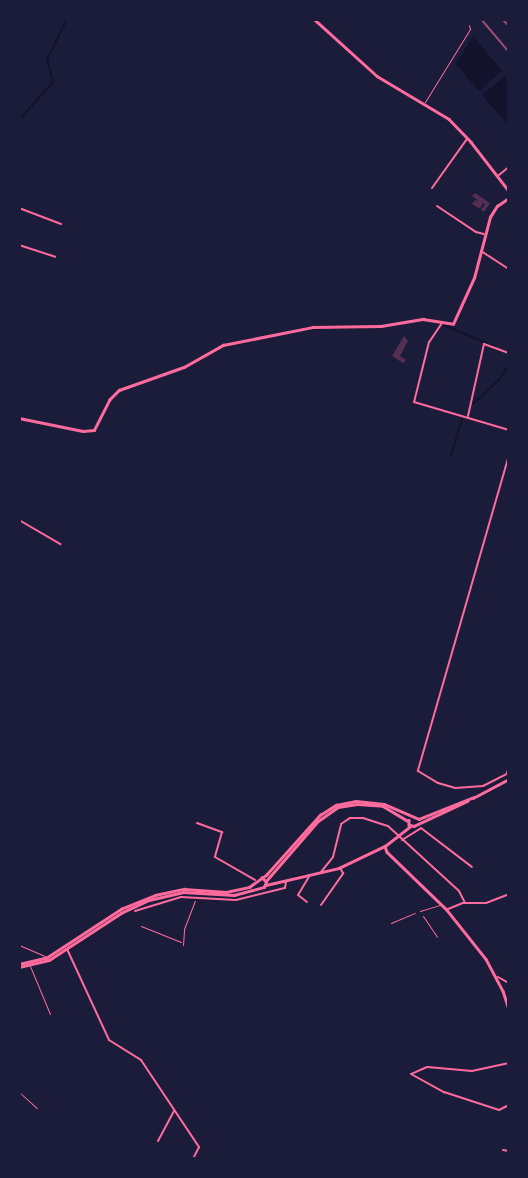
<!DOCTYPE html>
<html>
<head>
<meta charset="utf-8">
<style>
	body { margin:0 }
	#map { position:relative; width:528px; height:1178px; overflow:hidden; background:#1b1b3a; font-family:Jost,sans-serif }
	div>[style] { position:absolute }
	.water>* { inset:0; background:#12122b }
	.stream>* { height:2px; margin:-1px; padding:0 1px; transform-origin:1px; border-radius:1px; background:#12122b }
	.building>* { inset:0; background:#542f53 }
	.path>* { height:1px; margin:-0.5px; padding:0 0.5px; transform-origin:0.5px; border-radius:0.5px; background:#ff6b9d }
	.service>* { height:1px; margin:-0.5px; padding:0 0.5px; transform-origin:0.5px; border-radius:0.5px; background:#ff6b9d }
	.minor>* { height:2px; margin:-1px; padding:0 1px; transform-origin:1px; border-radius:1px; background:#ff6b9d }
	.tertiary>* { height:2.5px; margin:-1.25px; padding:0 1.25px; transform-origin:1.25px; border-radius:1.25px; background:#ff6b9d }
	.secondary>* { height:2.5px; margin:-1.25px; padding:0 1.25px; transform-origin:1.25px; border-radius:1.25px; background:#ff6b9d }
	.rail>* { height:2px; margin:-1px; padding:0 1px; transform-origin:1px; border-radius:1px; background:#a44b75 }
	span { translate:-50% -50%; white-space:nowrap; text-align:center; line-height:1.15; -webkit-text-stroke:5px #1b1b3a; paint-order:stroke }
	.frame { position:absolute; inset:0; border:21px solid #1b1b3a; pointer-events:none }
</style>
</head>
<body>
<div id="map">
	<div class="water">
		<i style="clip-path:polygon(473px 36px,502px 71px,479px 91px,456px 64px)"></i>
		<i style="clip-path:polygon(505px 76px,509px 81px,508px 125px,482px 95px)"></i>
	</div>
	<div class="stream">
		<i style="left:478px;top:19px;width:2px;rotate:63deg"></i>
		<i style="left:19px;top:120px;width:51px;rotate:-48.2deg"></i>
		<i style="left:53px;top:82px;width:23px;rotate:-105deg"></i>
		<i style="left:47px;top:60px;width:46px;rotate:-64deg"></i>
		<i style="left:444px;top:325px;width:56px;rotate:23.3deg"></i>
		<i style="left:329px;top:328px;width:33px"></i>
		<i style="left:303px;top:330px;width:23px;rotate:-5deg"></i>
		<i style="left:473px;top:404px;width:34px;rotate:-43deg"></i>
		<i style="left:498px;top:381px;width:19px;rotate:-55deg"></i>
		<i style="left:451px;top:455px;width:39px;rotate:-73deg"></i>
		<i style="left:294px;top:877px;width:12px;rotate:-14deg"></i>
	</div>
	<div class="building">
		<i style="clip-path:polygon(475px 193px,490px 203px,484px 212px,481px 210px,485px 204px,483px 203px,480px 209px,472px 204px,475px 200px,479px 201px,472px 196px)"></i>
		<i style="clip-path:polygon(404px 336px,408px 341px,400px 356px,406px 360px,403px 363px,392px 356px)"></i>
	</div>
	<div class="path">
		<i style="left:423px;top:916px;width:25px;rotate:56deg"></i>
		<i style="left:391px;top:923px;width:26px;rotate:-23deg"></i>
		<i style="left:19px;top:1092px;width:24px;rotate:42deg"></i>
	</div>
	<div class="service">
		<i style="left:425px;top:102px;width:86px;rotate:-58.3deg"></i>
		<i style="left:470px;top:29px;width:4px;rotate:-104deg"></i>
		<i style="left:420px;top:911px;width:21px;rotate:-17deg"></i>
		<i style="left:141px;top:926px;width:43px;rotate:21.8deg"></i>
		<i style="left:19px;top:945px;width:28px;rotate:23deg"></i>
		<i style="left:183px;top:945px;width:16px;rotate:-86deg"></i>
		<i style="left:184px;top:929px;width:30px;rotate:-69deg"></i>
		<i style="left:30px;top:966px;width:52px;rotate:67.4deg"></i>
	</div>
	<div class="minor">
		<i style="left:499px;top:175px;width:13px;rotate:-39deg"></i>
		<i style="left:432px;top:188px;width:60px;rotate:-54.5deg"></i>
		<i style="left:437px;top:206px;width:47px;rotate:33.7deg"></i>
		<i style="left:476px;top:232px;width:8px;rotate:14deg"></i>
		<i style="left:19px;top:208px;width:45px;rotate:20.9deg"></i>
		<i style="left:19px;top:245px;width:38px;rotate:18deg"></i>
		<i style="left:481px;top:251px;width:33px;rotate:33deg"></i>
		<i style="left:442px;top:323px;width:23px;rotate:124deg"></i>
		<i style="left:429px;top:342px;width:62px;rotate:104deg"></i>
		<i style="left:414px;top:402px;width:99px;rotate:16.4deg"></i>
		<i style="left:468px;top:416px;width:74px;rotate:-77.5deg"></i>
		<i style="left:484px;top:344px;width:27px;rotate:20deg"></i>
		<i style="left:509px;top:455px;width:329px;rotate:106.1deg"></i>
		<i style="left:418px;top:771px;width:23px;rotate:31deg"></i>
		<i style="left:438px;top:783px;width:18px;rotate:16deg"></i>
		<i style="left:455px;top:788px;width:28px;rotate:-4deg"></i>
		<i style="left:483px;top:786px;width:29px;rotate:-27deg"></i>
		<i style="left:19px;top:520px;width:48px;rotate:30.3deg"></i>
		<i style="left:507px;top:773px;width:7px;rotate:-74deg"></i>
		<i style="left:197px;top:823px;width:27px;rotate:20deg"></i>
		<i style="left:222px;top:832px;width:26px;rotate:106deg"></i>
		<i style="left:215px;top:857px;width:46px;rotate:29.9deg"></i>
		<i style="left:402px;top:840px;width:22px;rotate:-32deg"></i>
		<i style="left:421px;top:828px;width:64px;rotate:37.4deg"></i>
		<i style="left:321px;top:872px;width:19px;rotate:-51deg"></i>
		<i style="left:333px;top:857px;width:34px;rotate:-76deg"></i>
		<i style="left:341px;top:824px;width:11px;rotate:-34deg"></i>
		<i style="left:350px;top:818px;width:13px"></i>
		<i style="left:363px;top:818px;width:26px;rotate:18deg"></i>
		<i style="left:388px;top:826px;width:96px;rotate:42.5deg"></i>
		<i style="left:459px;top:891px;width:13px;rotate:63deg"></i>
		<i style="left:307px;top:902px;width:11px;rotate:-142deg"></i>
		<i style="left:298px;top:895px;width:21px;rotate:-59deg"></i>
		<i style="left:321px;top:905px;width:39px;rotate:-55deg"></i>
		<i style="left:343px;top:873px;width:6px;rotate:-121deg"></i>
		<i style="left:448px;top:909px;width:16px;rotate:-22deg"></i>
		<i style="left:463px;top:903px;width:23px"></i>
		<i style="left:486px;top:903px;width:25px;rotate:-21deg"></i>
		<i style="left:135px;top:911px;width:48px;rotate:-16.9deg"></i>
		<i style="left:181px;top:897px;width:55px;rotate:3.1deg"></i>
		<i style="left:236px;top:900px;width:50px;rotate:-13.8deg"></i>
		<i style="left:285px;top:888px;width:6px;rotate:-81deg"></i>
		<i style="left:67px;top:949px;width:100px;rotate:65.2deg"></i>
		<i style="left:109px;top:1040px;width:38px;rotate:32deg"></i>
		<i style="left:141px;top:1060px;width:105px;rotate:56.3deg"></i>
		<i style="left:199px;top:1147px;width:13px;rotate:117deg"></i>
		<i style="left:498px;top:977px;width:13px;rotate:29deg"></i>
		<i style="left:509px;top:1063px;width:38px;rotate:168deg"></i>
		<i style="left:472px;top:1071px;width:45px;rotate:-174.9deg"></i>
		<i style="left:427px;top:1067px;width:17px;rotate:156deg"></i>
		<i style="left:411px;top:1074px;width:38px;rotate:29deg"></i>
		<i style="left:444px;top:1092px;width:58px;rotate:18.1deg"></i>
		<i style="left:499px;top:1110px;width:11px;rotate:-27deg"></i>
		<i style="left:158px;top:1141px;width:34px;rotate:-62deg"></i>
		<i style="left:503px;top:1150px;width:6px;rotate:9deg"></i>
	</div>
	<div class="tertiary">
		<i style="left:314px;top:19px;width:85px;rotate:42.1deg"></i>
		<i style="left:377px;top:76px;width:84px;rotate:30.8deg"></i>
		<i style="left:449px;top:119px;width:32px;rotate:46deg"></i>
		<i style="left:471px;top:142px;width:62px;rotate:52.2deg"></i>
		<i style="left:19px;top:418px;width:65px;rotate:11.5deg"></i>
		<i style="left:83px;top:431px;width:11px;rotate:-5deg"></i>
		<i style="left:94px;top:430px;width:34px;rotate:-63deg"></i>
		<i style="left:109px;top:400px;width:14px;rotate:-45deg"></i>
		<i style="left:119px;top:390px;width:69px;rotate:-19.5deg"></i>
		<i style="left:184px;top:367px;width:45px;rotate:-29.4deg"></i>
		<i style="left:223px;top:345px;width:92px;rotate:-11.3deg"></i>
		<i style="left:313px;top:327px;width:68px;rotate:-0.8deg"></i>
		<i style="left:381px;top:326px;width:43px;rotate:-9.5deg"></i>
		<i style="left:423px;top:319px;width:30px;rotate:9deg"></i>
		<i style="left:453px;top:324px;width:51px;rotate:-65.5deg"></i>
		<i style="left:474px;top:278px;width:63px;rotate:-75.3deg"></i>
		<i style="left:490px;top:217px;width:13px;rotate:-58deg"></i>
		<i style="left:497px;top:206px;width:14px;rotate:-34deg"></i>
		<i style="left:385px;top:846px;width:6px;rotate:72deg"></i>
		<i style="left:387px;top:852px;width:83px;rotate:44deg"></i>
		<i style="left:447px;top:910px;width:63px;rotate:51.5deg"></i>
		<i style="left:486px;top:959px;width:36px;rotate:62deg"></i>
		<i style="left:503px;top:991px;width:19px;rotate:72deg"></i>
		<i style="left:266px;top:885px;width:75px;rotate:-13.1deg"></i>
		<i style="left:339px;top:868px;width:51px;rotate:-25.6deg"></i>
		<i style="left:385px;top:846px;width:33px;rotate:-38deg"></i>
	</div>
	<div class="secondary">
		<i style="left:473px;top:798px;width:41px;rotate:-27.8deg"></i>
		<i style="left:409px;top:820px;width:5px;rotate:90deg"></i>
		<i style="left:409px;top:825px;width:5px;rotate:11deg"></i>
		<i style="left:414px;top:826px;width:59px;rotate:-25.3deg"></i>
		<i style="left:266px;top:881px;width:79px;rotate:-49.1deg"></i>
		<i style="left:318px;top:821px;width:24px;rotate:-35deg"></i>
		<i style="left:338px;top:807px;width:19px;rotate:-9deg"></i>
		<i style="left:357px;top:804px;width:26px;rotate:4deg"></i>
		<i style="left:383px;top:806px;width:29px;rotate:31deg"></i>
		<i style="left:19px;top:964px;width:28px;rotate:-13deg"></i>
		<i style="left:46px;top:958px;width:90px;rotate:-33.2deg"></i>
		<i style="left:121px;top:909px;width:37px;rotate:-22deg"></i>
		<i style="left:155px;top:895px;width:30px;rotate:-12deg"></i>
		<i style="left:184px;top:889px;width:42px;rotate:4.1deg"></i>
		<i style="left:226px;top:892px;width:24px;rotate:-12deg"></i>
		<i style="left:249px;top:887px;width:21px;rotate:-35deg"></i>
		<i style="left:266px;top:875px;width:81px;rotate:-48deg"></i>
		<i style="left:320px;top:815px;width:19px;rotate:-32deg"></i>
		<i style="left:336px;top:805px;width:20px;rotate:-11deg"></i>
		<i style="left:356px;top:801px;width:28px;rotate:6deg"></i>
		<i style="left:384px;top:804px;width:38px;rotate:23deg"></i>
		<i style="left:419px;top:819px;width:59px;rotate:-21.8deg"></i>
		<i style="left:19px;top:967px;width:31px;rotate:-13deg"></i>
		<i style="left:49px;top:960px;width:86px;rotate:-33.1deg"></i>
		<i style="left:121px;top:913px;width:31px;rotate:-25deg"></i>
		<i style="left:149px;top:900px;width:35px;rotate:-13deg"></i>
		<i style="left:183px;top:892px;width:51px;rotate:3.4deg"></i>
		<i style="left:234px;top:895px;width:31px;rotate:-15deg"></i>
		<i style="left:264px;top:887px;width:5px;rotate:-68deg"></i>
		<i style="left:266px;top:882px;width:6px;rotate:-135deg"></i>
	</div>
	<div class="rail">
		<i style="left:481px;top:19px;width:43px;rotate:49.7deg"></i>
		<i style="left:502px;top:19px;width:10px;rotate:45deg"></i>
	</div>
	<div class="frame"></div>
</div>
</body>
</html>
